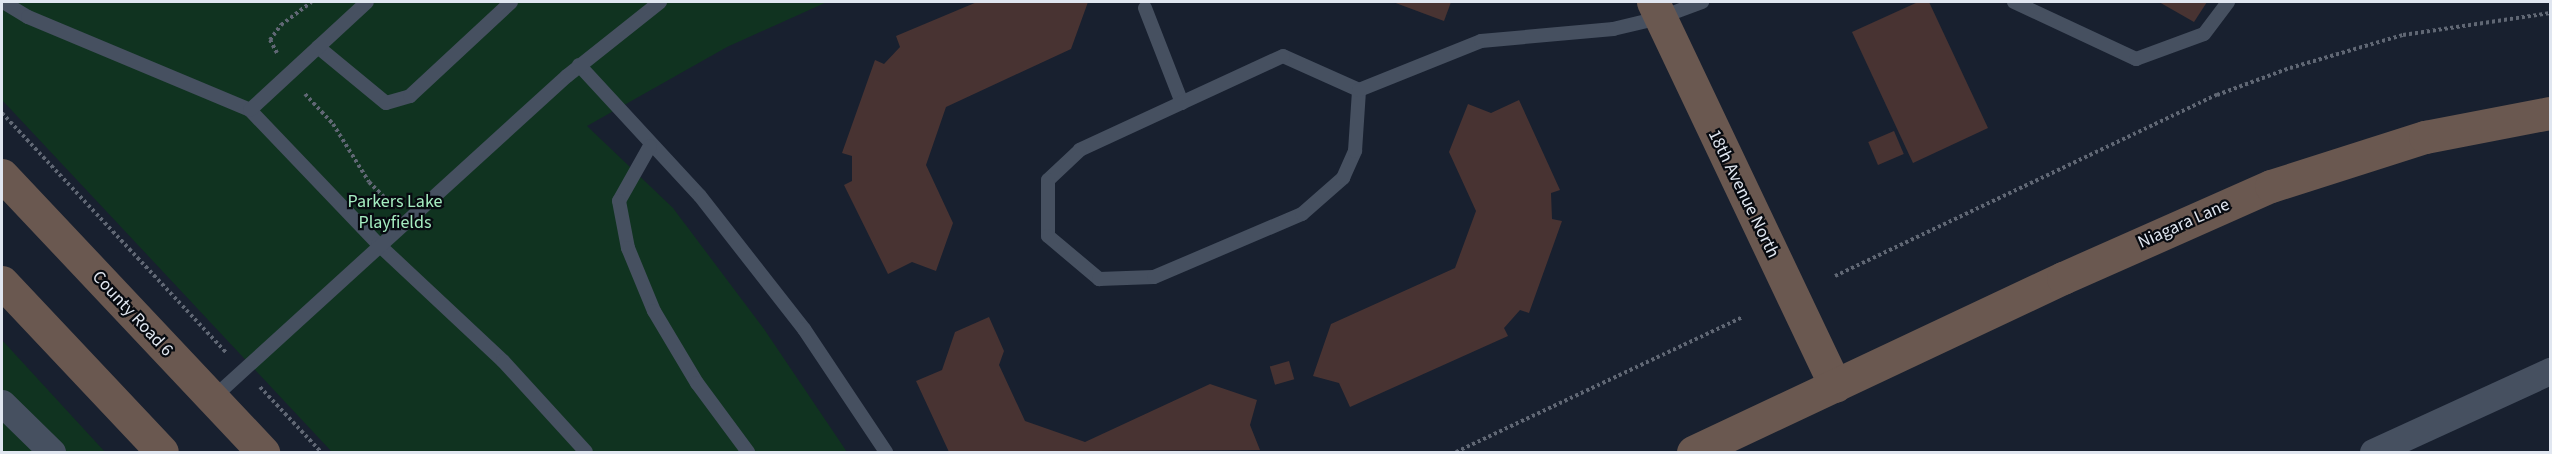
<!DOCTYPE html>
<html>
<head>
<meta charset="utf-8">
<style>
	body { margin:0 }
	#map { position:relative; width:2552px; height:454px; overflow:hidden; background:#18202f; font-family:"Source Sans 3",sans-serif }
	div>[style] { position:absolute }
	.green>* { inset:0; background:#103320 }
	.building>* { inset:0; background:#483332; transform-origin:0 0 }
	.path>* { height:4px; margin-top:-2px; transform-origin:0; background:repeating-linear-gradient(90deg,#606774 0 3px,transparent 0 6px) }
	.lane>* { height:14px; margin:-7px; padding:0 7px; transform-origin:7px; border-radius:7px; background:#465060 }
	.street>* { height:27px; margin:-13.5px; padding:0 13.5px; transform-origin:13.5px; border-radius:13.5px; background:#465060 }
	.secondary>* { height:33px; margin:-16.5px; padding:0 16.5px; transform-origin:16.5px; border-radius:16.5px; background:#6a5850 }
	span { translate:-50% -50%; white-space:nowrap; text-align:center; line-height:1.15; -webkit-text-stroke:4.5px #070a10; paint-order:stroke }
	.street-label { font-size:18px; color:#e0e6f0 }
	.park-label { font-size:18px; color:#a5ecc0 }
	.frame { position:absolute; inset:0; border:3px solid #e0e6f0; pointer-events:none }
</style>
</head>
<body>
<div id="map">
	<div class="green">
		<i style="clip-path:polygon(2px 2px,827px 2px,727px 47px,587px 126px,673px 208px,764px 329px,847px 452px,332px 452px,2px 100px)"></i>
		<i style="clip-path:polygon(2px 340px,105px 452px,2px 452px)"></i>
	</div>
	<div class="building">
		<i style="clip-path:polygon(977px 2px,1088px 2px,1071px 49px,946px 107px,926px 165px,953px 223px,936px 271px,912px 262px,888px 274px,844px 185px,852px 181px,852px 156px,842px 153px,875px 60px,884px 64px,900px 47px,896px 36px)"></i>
		<i style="clip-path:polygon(1393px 2px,1451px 2px,1444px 21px)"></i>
		<i style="clip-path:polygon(1918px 2px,1929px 2px,1988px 128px,1913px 163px,1852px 32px)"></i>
		<i style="clip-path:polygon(2159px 2px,2207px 2px,2194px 22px)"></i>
		<i style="clip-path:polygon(1519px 100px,1560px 190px,1551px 193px,1552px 219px,1562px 221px,1529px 313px,1520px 310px,1504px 328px,1508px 336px,1350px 407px,1339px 383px,1313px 376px,1331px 324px,1455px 268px,1476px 211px,1449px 152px,1468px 104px,1491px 113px)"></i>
		<i style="left:1894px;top:131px;width:25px;height:28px;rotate:67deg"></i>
		<i style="clip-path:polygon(989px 317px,1004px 351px,999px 365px,1025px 421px,1085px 442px,1210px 384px,1257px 400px,1250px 425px,1260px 450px,949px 452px,916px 381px,942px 370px,955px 332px)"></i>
		<i style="left:1289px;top:361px;width:19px;height:20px;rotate:74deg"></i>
	</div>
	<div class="path">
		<i style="left:277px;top:53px;width:15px;rotate:-118deg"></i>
		<i style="left:270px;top:40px;width:19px;rotate:-54deg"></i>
		<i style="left:281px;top:25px;width:38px;rotate:-37deg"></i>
		<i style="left:305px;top:94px;width:41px;rotate:47deg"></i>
		<i style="left:333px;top:124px;width:68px;rotate:58.2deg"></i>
		<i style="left:369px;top:182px;width:30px;rotate:45deg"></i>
		<i style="left:2px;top:113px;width:328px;rotate:46.9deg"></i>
		<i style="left:1835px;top:276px;width:423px;rotate:-25.4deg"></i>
		<i style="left:2217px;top:95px;width:78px;rotate:-20.3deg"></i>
		<i style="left:2290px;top:68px;width:118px;rotate:-16.3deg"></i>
		<i style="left:2403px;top:35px;width:149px;rotate:-8.5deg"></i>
		<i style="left:260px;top:387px;width:89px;rotate:46.8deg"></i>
		<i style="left:1456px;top:452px;width:317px;rotate:-25.2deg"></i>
	</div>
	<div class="lane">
		<i style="left:3px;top:2px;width:29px;rotate:31deg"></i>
		<i style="left:28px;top:17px;width:241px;rotate:22.7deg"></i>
		<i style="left:250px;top:110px;width:185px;rotate:46.3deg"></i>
		<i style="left:378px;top:244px;width:171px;rotate:43.1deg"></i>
		<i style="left:503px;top:361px;width:123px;rotate:47.6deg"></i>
		<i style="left:2014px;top:2px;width:135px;rotate:25deg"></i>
		<i style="left:2136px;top:59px;width:72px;rotate:-20.2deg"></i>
		<i style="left:2204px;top:34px;width:40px;rotate:-53deg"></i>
		<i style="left:1145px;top:8px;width:102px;rotate:68.7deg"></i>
		<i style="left:318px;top:47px;width:88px;rotate:39.5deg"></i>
		<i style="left:386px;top:103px;width:25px;rotate:-16deg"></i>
		<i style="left:410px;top:96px;width:138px;rotate:-42.9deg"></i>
		<i style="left:579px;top:65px;width:178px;rotate:47.3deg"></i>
		<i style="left:700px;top:196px;width:169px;rotate:52deg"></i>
		<i style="left:804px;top:329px;width:148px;rotate:56.3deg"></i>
		<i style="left:1359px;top:90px;width:83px;rotate:-155.9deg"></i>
		<i style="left:1283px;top:56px;width:224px;rotate:155.2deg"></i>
		<i style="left:1080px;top:150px;width:44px;rotate:136.8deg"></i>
		<i style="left:1048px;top:180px;width:56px;rotate:90deg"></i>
		<i style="left:1048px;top:236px;width:67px;rotate:40.1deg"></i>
		<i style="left:1099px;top:279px;width:55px;rotate:-2.1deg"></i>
		<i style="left:1154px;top:277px;width:161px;rotate:-23.1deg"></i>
		<i style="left:1302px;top:214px;width:55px;rotate:-41.3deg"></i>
		<i style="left:1343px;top:178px;width:30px;rotate:-66deg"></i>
		<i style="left:1355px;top:151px;width:61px;rotate:-86.2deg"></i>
		<i style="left:1359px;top:90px;width:131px;rotate:-21.9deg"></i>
		<i style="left:1481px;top:41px;width:133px;rotate:-5.2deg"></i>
		<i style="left:1613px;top:29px;width:47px;rotate:-13.4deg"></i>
		<i style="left:1659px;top:18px;width:46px;rotate:-20.4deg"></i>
		<i style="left:250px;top:110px;width:159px;rotate:-42.7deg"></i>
		<i style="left:650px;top:146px;width:63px;rotate:119.4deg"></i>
		<i style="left:619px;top:201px;width:48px;rotate:79.2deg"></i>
		<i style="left:628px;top:248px;width:68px;rotate:67.6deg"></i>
		<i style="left:654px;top:311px;width:84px;rotate:59.2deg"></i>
		<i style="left:697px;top:383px;width:86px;rotate:53.5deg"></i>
		<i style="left:213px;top:398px;width:479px;rotate:-42.3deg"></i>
		<i style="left:567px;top:76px;width:119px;rotate:-38.5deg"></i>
	</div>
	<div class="street">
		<i style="left:2px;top:403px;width:70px;rotate:44.4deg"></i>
		<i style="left:2373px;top:452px;width:195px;rotate:-24.6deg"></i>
	</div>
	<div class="secondary">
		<i style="left:1653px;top:2px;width:425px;rotate:64.6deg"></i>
		<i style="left:2px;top:175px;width:381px;rotate:46.7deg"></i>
		<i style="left:2px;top:282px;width:233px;rotate:46.7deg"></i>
		<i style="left:1693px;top:452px;width:409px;rotate:-25.2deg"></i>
		<i style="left:2063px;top:278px;width:227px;rotate:-23.9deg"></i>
		<i style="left:2271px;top:186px;width:162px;rotate:-17.7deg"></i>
		<i style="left:2425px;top:137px;width:127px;rotate:-10.9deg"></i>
	</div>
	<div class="street-label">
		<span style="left:1743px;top:194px;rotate:64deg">18th Avenue North</span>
		<span style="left:2184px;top:224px;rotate:-24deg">Niagara Lane</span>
		<span style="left:132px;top:314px;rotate:47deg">County Road 6</span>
	</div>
	<div class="park-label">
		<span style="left:395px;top:213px">Parkers Lake<br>Playfields</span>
	</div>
	<div class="frame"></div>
</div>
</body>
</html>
